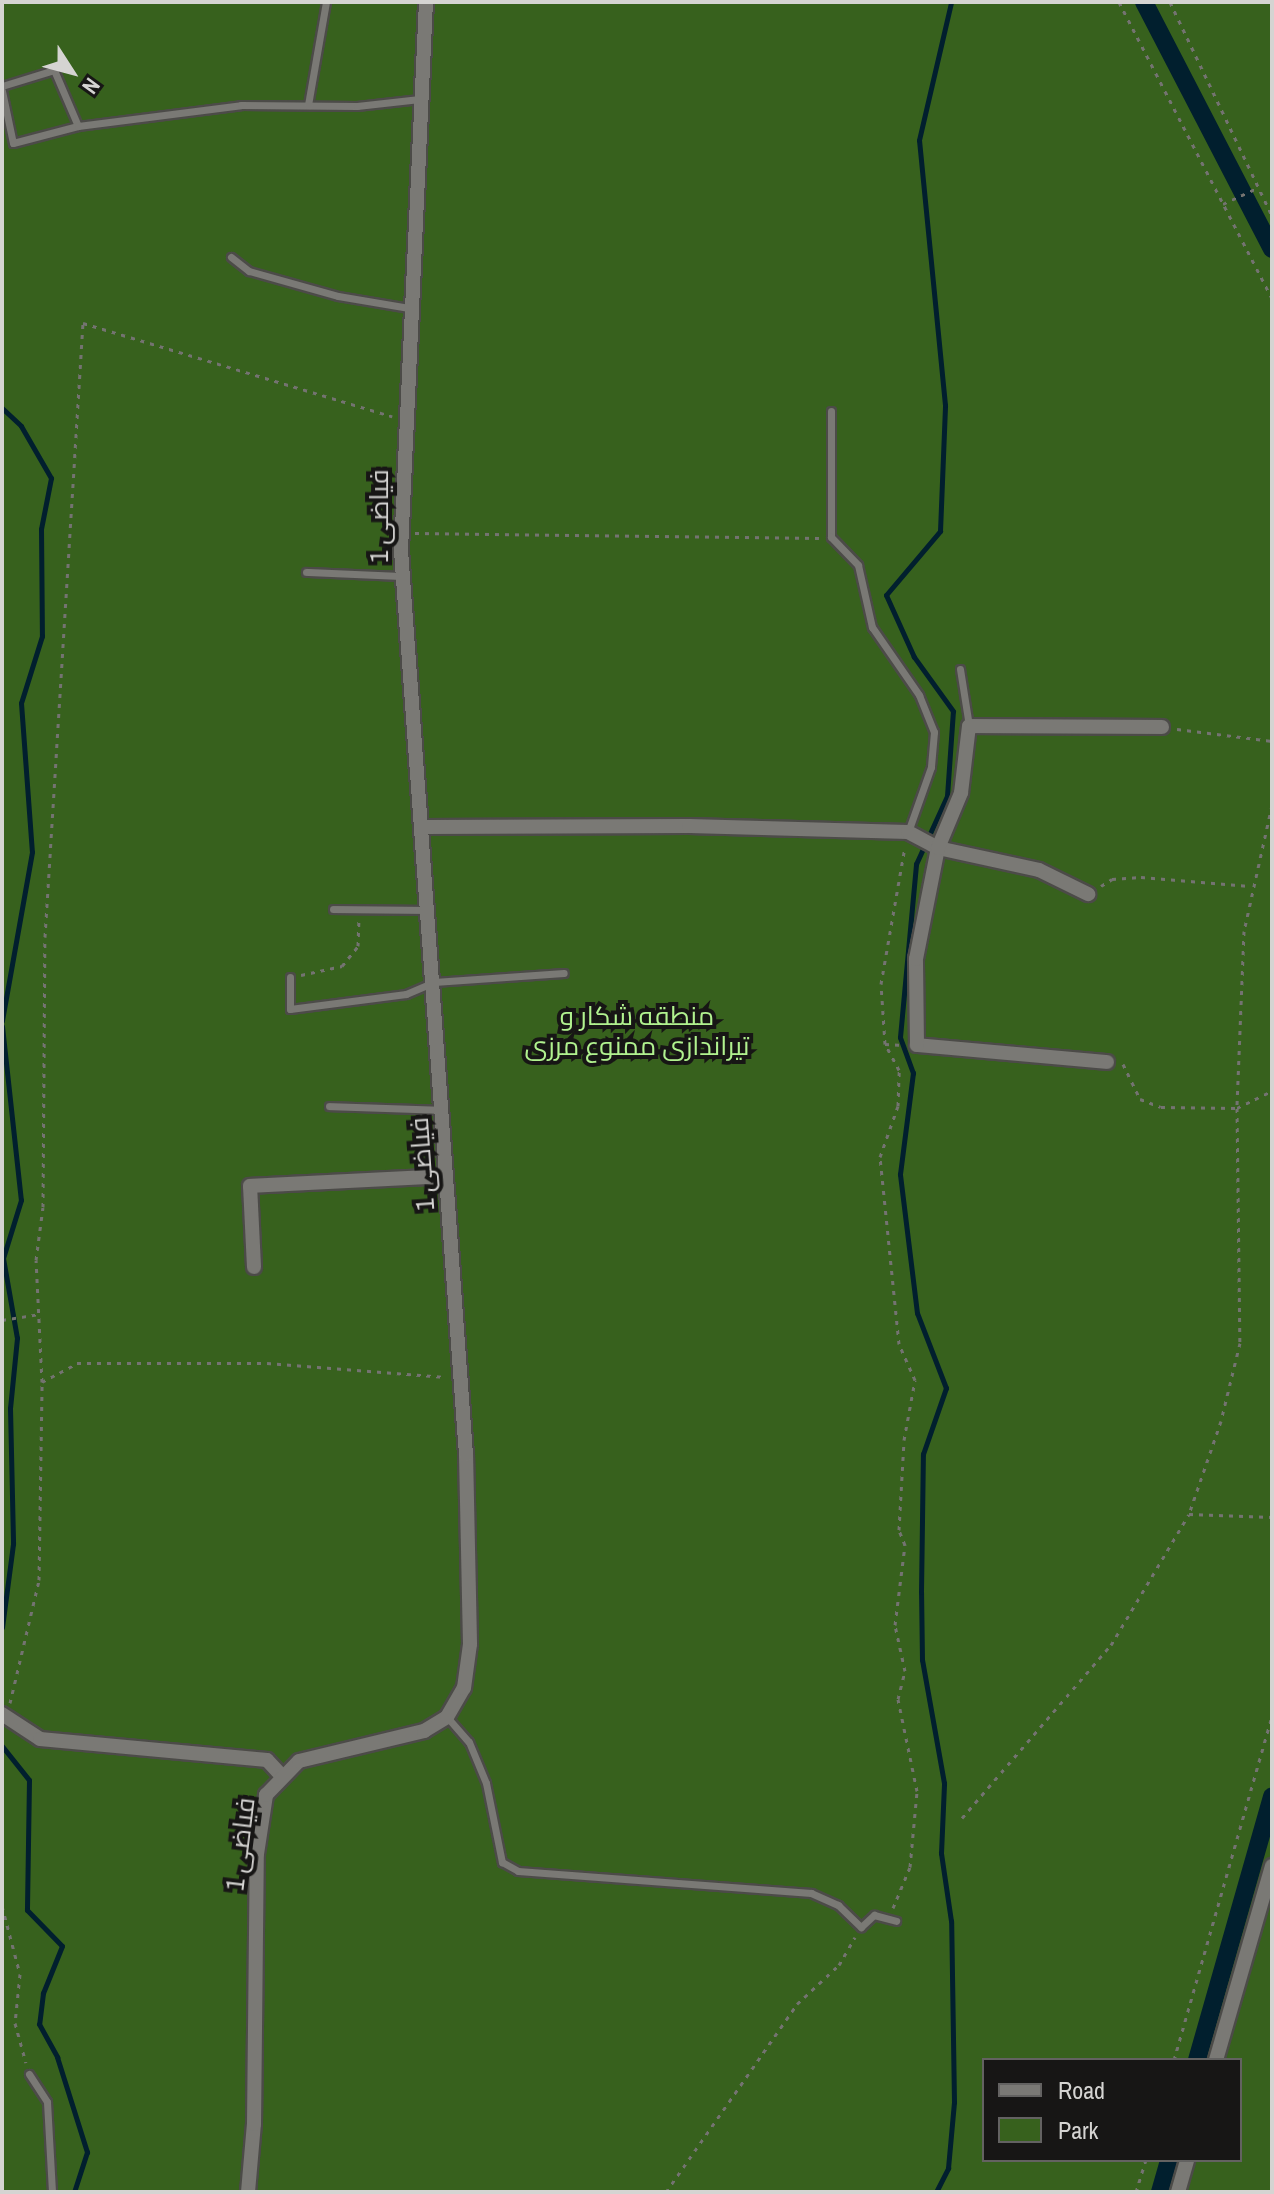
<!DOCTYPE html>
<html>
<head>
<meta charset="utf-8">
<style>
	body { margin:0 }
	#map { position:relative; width:1274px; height:2194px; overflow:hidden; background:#2f2e2b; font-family:"Archivo Narrow",Cairo,sans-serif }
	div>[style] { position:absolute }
	.green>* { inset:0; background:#37611d }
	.stream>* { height:5px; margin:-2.5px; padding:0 2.5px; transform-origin:2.5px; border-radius:2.5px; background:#011f2e }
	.canal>* { height:18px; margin:-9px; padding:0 9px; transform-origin:9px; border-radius:9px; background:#011f2e }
	.path>* { height:3px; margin-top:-1.5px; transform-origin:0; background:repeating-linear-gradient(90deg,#747371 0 4px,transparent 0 10px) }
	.roads { filter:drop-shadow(2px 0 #4c4b48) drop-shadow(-2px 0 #4c4b48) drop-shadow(0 2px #4c4b48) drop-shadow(0 -2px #4c4b48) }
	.service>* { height:7px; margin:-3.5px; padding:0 3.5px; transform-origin:3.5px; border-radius:3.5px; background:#7a7975 }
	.minor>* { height:14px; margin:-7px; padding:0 7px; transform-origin:7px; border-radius:7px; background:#7a7975 }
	span { translate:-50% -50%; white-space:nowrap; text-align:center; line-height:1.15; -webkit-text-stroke:8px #171615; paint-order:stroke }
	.street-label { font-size:26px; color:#d5d4d2 }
	.park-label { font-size:26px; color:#b1f28f }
	.frame { position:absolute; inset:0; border:4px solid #d5d4d2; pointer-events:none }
	.legend { position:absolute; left:982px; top:2058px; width:260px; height:104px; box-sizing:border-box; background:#171615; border:2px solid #636261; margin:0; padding:10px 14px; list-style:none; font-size:24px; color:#d5d4d2 }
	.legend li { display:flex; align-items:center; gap:16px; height:40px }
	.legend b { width:40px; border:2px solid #636261 }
	.north { position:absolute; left:32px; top:32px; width:80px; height:80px; -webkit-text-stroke:6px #171615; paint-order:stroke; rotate:126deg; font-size:22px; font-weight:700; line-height:32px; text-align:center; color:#d5d4d2 }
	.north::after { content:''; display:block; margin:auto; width:28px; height:36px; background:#d5d4d2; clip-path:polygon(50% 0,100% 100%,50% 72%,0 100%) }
</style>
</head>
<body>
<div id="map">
	<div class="green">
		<i style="clip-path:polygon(evenodd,2px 2px,1272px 2px,1272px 2192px,2px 2192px,2px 2px,984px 2060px,1240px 2060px,1240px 2160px,984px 2160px,984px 2060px)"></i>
	</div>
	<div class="stream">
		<i style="left:2px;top:408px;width:26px;rotate:43deg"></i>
		<i style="left:21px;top:426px;width:60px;rotate:60deg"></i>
		<i style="left:51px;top:478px;width:52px;rotate:101.1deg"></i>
		<i style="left:41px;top:529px;width:107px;rotate:89.5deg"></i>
		<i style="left:42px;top:636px;width:70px;rotate:107.4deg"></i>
		<i style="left:21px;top:703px;width:149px;rotate:85.8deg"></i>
		<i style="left:32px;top:852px;width:172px;rotate:100.1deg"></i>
		<i style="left:2px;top:1026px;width:175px;rotate:83.8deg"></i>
		<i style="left:21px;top:1200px;width:61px;rotate:107.2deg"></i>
		<i style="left:3px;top:1258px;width:81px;rotate:80.1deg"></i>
		<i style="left:17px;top:1338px;width:70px;rotate:95.7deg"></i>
		<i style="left:10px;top:1408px;width:136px;rotate:88.7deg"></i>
		<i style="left:13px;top:1544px;width:84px;rotate:97.5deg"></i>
		<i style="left:2px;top:1746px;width:43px;rotate:51.5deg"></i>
		<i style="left:29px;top:1780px;width:130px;rotate:90.9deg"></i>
		<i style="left:27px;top:1910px;width:50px;rotate:45.8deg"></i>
		<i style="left:62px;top:1946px;width:51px;rotate:112deg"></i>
		<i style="left:43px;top:1993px;width:31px;rotate:97deg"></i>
		<i style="left:39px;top:2024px;width:38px;rotate:61deg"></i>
		<i style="left:57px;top:2057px;width:100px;rotate:72.5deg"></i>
		<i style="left:87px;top:2152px;width:42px;rotate:108deg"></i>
		<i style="left:936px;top:2192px;width:27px;rotate:-63deg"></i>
		<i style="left:948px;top:2168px;width:66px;rotate:-84.8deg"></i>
		<i style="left:954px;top:2102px;width:181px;rotate:-90.9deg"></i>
		<i style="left:951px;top:1921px;width:69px;rotate:-98.4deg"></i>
		<i style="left:941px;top:1853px;width:70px;rotate:-87.5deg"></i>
		<i style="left:944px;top:1783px;width:125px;rotate:-100.1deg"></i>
		<i style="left:922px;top:1660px;width:68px;rotate:-90.8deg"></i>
		<i style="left:921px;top:1592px;width:138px;rotate:-89.2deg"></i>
		<i style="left:923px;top:1454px;width:70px;rotate:-70.8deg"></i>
		<i style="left:946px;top:1388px;width:80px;rotate:-111.1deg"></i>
		<i style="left:917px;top:1313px;width:140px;rotate:-97deg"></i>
		<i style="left:900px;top:1174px;width:102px;rotate:-82.7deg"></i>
		<i style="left:913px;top:1073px;width:38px;rotate:-110deg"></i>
		<i style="left:900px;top:1037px;width:174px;rotate:-84.7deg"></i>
		<i style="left:916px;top:864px;width:75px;rotate:-65.5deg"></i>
		<i style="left:947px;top:796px;width:85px;rotate:-86deg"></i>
		<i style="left:953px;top:711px;width:67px;rotate:-125.8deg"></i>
		<i style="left:914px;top:657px;width:68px;rotate:-114.3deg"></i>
		<i style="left:886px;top:595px;width:84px;rotate:-49.8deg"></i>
		<i style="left:940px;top:531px;width:126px;rotate:-87.7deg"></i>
		<i style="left:945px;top:405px;width:266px;rotate:-95.6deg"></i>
		<i style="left:919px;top:140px;width:142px;rotate:-76.9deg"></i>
	</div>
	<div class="canal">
		<i style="left:1144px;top:2px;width:278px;rotate:62.6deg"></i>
		<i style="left:1197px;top:2060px;width:274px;rotate:-74.1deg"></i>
		<i style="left:1160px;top:2192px;width:33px;rotate:-74deg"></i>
	</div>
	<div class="path">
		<i style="left:1119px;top:2px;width:333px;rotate:62.7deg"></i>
		<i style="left:1170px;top:2px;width:237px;rotate:64.5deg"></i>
		<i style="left:1223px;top:204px;width:35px;rotate:-25deg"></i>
		<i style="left:1272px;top:516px;width:12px;rotate:90deg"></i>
		<i style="left:415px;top:533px;width:404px;rotate:0.7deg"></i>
		<i style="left:1177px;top:729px;width:96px;rotate:7.2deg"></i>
		<i style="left:1272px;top:805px;width:129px;rotate:102.5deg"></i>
		<i style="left:1244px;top:931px;width:177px;rotate:92.3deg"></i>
		<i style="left:1237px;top:1108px;width:235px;rotate:89.3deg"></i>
		<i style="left:1240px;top:1343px;width:80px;rotate:103.7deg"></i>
		<i style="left:1221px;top:1421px;width:98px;rotate:109deg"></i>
		<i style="left:1189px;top:1514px;width:83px;rotate:2.1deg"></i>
		<i style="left:1101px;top:886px;width:13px;rotate:-32deg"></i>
		<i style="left:1112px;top:879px;width:29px;rotate:-4deg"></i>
		<i style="left:1141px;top:877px;width:109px;rotate:4.7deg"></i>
		<i style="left:301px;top:975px;width:42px;rotate:-12.4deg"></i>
		<i style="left:342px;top:966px;width:26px;rotate:-51deg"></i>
		<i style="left:358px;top:946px;width:25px;rotate:-88deg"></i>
		<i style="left:885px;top:1044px;width:60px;rotate:-93.8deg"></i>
		<i style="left:881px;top:984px;width:139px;rotate:-80.1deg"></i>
		<i style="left:1123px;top:1064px;width:39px;rotate:64deg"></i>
		<i style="left:1140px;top:1099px;width:22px;rotate:21deg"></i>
		<i style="left:1161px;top:1107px;width:76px;rotate:0.8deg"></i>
		<i style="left:1237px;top:1108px;width:39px;rotate:-26deg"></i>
		<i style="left:2px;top:1320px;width:36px;rotate:-9deg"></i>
		<i style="left:42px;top:1382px;width:122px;rotate:-92.8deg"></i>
		<i style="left:36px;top:1260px;width:53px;rotate:-82.5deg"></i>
		<i style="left:43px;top:1207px;width:270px;rotate:-89.6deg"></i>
		<i style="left:45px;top:937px;width:615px;rotate:-86.46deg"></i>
		<i style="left:83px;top:323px;width:323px;rotate:16.8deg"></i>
		<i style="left:10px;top:1703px;width:126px;rotate:-76.7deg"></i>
		<i style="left:39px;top:1580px;width:198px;rotate:-89.1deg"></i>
		<i style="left:42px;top:1382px;width:40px;rotate:-28deg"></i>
		<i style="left:77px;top:1363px;width:190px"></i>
		<i style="left:267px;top:1363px;width:179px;rotate:4.5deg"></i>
		<i style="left:962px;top:1818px;width:228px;rotate:-49.3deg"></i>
		<i style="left:1111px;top:1645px;width:152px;rotate:-59.2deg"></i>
		<i style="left:2px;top:1906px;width:70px;rotate:75.2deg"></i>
		<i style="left:20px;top:1974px;width:49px;rotate:95.8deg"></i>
		<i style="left:15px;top:2023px;width:41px;rotate:74.6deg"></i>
		<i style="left:893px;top:1908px;width:44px;rotate:-67.5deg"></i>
		<i style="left:910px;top:1867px;width:76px;rotate:-84.7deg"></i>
		<i style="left:917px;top:1791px;width:94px;rotate:-101.7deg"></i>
		<i style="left:898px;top:1699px;width:29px;rotate:-76deg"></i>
		<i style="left:905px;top:1671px;width:47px;rotate:-102.3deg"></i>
		<i style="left:895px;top:1625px;width:81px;rotate:-82.9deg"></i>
		<i style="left:905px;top:1545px;width:16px;rotate:-112deg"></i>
		<i style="left:899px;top:1530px;width:90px;rotate:-86.8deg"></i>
		<i style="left:904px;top:1440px;width:61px;rotate:-79.6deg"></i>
		<i style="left:915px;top:1380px;width:39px;rotate:-114deg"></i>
		<i style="left:899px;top:1344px;width:188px;rotate:-95.8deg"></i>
		<i style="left:880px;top:1157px;width:54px;rotate:-70.6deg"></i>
		<i style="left:898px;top:1106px;width:36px;rotate:-88deg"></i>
		<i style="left:899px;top:1070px;width:30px;rotate:-118deg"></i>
		<i style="left:885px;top:1044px;width:18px;rotate:3deg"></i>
		<i style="left:1174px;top:2060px;width:357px;rotate:-74.1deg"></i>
		<i style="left:666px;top:2192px;width:229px;rotate:-55.1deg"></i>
		<i style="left:797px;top:2004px;width:57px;rotate:-42.9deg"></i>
		<i style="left:839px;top:1965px;width:32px;rotate:-60deg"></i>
		<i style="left:1136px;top:2192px;width:34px;rotate:-73deg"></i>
	</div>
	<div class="roads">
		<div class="service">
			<i style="left:2px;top:86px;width:54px;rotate:-17.1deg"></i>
			<i style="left:54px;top:70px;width:61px;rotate:66.8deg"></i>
			<i style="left:2px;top:91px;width:53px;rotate:78.1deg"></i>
			<i style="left:13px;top:143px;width:67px;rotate:-14.7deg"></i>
			<i style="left:78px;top:126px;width:164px;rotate:-7.3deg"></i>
			<i style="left:241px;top:105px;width:116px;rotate:0.5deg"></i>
			<i style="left:357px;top:106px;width:63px;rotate:-6.3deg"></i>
			<i style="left:308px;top:105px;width:105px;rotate:-80.1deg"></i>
			<i style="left:231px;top:257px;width:23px;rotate:38deg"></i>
			<i style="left:249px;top:271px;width:92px;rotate:15.7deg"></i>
			<i style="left:338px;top:296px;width:72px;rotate:9.6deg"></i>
			<i style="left:831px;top:411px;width:126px;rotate:90deg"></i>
			<i style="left:831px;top:537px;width:39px;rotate:46deg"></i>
			<i style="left:858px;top:565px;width:64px;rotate:77.3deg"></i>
			<i style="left:872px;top:627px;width:83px;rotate:55.3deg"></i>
			<i style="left:919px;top:695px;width:40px;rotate:68deg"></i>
			<i style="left:934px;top:732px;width:35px;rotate:95deg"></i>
			<i style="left:931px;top:767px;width:69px;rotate:109.5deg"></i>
			<i style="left:306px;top:572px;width:97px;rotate:2.4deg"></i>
			<i style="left:960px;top:669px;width:58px;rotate:81deg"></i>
			<i style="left:333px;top:909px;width:94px;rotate:0.6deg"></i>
			<i style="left:290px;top:977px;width:32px;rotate:90deg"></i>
			<i style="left:290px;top:1009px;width:117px;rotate:-7.4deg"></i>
			<i style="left:406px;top:994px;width:30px;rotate:-23deg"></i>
			<i style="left:434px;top:982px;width:130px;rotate:-4deg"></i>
			<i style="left:329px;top:1106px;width:113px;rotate:2deg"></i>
			<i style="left:447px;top:1717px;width:33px;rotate:49deg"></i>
			<i style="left:469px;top:1742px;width:44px;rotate:67.5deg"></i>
			<i style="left:486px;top:1783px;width:81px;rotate:78.6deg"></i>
			<i style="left:502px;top:1862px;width:18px;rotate:29deg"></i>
			<i style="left:518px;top:1871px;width:294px;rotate:4.3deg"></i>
			<i style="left:811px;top:1893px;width:30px;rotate:24deg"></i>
			<i style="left:838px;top:1905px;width:32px;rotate:44deg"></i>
			<i style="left:861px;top:1927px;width:18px;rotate:-43deg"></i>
			<i style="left:874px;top:1915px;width:23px;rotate:15deg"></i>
			<i style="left:29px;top:2074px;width:33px;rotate:57deg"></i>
			<i style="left:47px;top:2102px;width:90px;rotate:86.8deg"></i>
		</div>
		<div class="minor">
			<i style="left:424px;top:827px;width:265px;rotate:-0.2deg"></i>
			<i style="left:689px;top:826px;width:219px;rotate:1.6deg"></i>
			<i style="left:908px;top:832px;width:34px;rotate:28deg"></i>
			<i style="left:938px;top:848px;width:103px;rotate:12.3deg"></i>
			<i style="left:1039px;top:870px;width:55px;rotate:26.1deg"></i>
			<i style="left:1107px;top:1062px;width:191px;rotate:-174.9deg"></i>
			<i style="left:917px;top:1045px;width:86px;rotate:-90.7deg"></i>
			<i style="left:916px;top:959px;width:113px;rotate:-78.8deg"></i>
			<i style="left:938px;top:848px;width:60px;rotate:-67.3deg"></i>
			<i style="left:961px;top:793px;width:67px;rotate:-83.2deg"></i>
			<i style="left:969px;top:726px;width:193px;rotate:0.3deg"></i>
			<i style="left:254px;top:1267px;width:81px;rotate:-92.8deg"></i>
			<i style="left:250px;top:1186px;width:196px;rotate:-2.9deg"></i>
			<i style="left:2px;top:1714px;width:45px;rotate:33.3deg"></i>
			<i style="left:40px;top:1739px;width:228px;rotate:5.3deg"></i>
			<i style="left:267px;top:1760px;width:21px;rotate:47deg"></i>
			<i style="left:1216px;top:2060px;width:202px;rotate:-73.9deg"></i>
			<i style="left:248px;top:2192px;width:68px;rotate:-85deg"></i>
			<i style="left:254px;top:2124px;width:270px;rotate:-89.4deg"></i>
			<i style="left:257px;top:1854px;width:60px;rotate:-81.3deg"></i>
			<i style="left:266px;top:1795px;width:47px;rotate:-45.9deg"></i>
			<i style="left:299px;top:1761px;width:129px;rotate:-13.5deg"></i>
			<i style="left:424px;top:1731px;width:27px;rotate:-31deg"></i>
			<i style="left:447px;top:1717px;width:34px;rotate:-60deg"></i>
			<i style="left:464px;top:1688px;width:44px;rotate:-82.2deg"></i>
			<i style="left:470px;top:1644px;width:189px;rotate:-91.2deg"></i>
			<i style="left:466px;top:1455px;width:907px;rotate:-94.11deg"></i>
			<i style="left:401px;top:550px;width:549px;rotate:-87.39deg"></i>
			<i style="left:1178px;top:2192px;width:33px;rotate:-74deg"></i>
		</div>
	</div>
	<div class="street-label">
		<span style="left:379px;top:516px;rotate:-90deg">فیاضی 1</span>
		<span style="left:422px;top:1164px;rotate:-94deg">فیاضی 1</span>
		<span style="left:240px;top:1844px;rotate:-83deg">فیاضی 1</span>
	</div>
	<div class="park-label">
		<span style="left:637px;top:1031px">منطقه شکار و<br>تیراندازی ممنوع مرزی</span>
	</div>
	<div class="frame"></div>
	<ul class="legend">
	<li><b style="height:10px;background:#7a7975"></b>Road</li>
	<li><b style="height:22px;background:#37611d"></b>Park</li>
	</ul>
	<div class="north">N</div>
</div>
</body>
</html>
